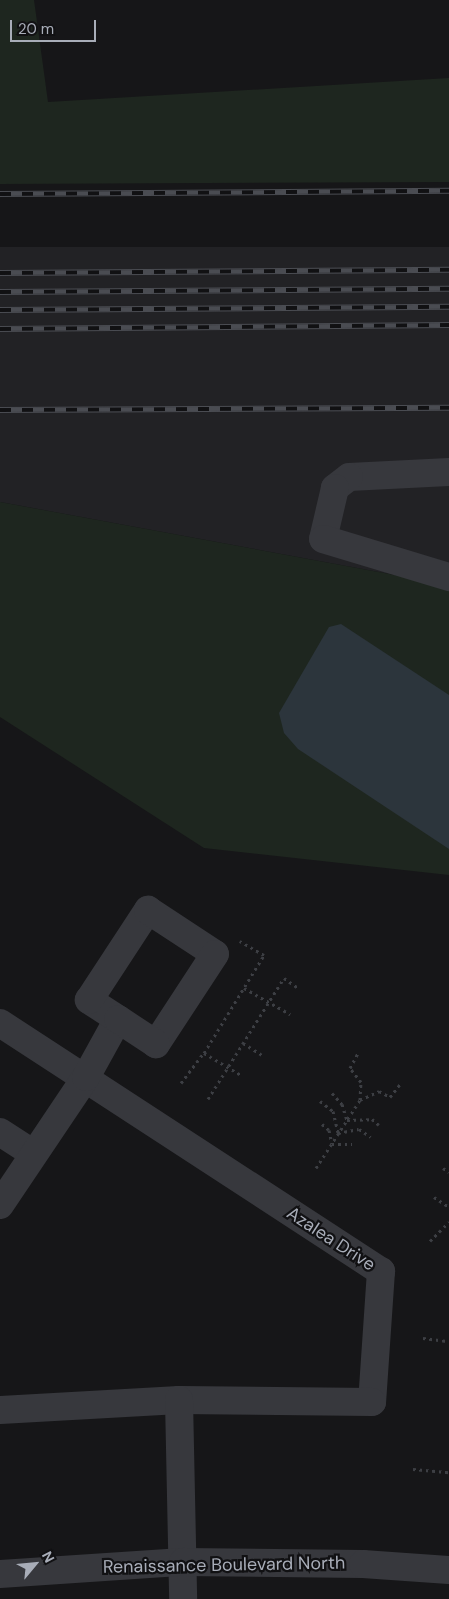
<!DOCTYPE html>
<html>
<head>
<meta charset="utf-8">
<style>
	body { margin:0 }
	#map { position:relative; width:449px; height:1599px; overflow:hidden; background:#161618; font-family:"DM Sans",sans-serif }
	div>[style] { position:absolute }
	.built>* { inset:0; background:#222225 }
	.green>* { inset:0; background:#1e261f }
	.water>* { inset:0; background:#2c353c }
	.path>* { height:3px; margin-top:-1.5px; transform-origin:0; background:repeating-linear-gradient(90deg,#3d3f44 0 2.5px,transparent 0 6.5px) }
	.minor>* { height:28px; margin:-14px; padding:0 14px; transform-origin:14px; border-radius:14px; background:#37383d }
	.rail>* { height:5.5px; margin-top:-2.75px; transform-origin:0; background:repeating-linear-gradient(90deg,#111113 0 11px,#4a4c52 0 22px); box-sizing:border-box; border-block:1px solid #4a4c52 }
	span { translate:-50% -50%; white-space:nowrap; text-align:center; line-height:1.15; -webkit-text-stroke:4.5px #111113; paint-order:stroke }
	.street-label { font-size:18px; color:#a8adb8 }
	.north { position:absolute; left:10px; top:1539px; width:50px; height:50px; -webkit-text-stroke:4px #111113; paint-order:stroke; rotate:62deg; font-size:14px; font-weight:700; line-height:20px; text-align:center; color:#a8adb8 }
	.north::after { content:''; display:block; margin:auto; width:18px; height:22px; background:#a8adb8; clip-path:polygon(50% 0,100% 100%,50% 72%,0 100%) }
	.scale { position:absolute; left:10px; top:20px; width:86px; height:22px; box-sizing:border-box; border:2px solid #a8adb8; border-top:0; padding-left:6px; font-size:15px; line-height:18px; white-space:nowrap; color:#a8adb8; -webkit-text-stroke:4px #111113; paint-order:stroke }
</style>
</head>
<body>
<div id="map">
	<div class="built">
		<i style="clip-path:polygon(0 247px,449px 247px,449px 585px,0 502px)"></i>
	</div>
	<div class="green">
		<i style="clip-path:polygon(0 0,34px 0,48px 102px,449px 78px,449px 182px,0 184px)"></i>
		<i style="clip-path:polygon(0 502px,449px 585px,449px 875px,204px 848px,0 717px)"></i>
	</div>
	<div class="water">
		<i style="clip-path:polygon(341px 624px,449px 695px,449px 849px,298px 749px,284px 733px,279px 713px,329px 627px)"></i>
	</div>
	<div class="path">
		<i style="left:244px;top:988px;width:53px;rotate:29.5deg"></i>
		<i style="left:243px;top:1043px;width:22px;rotate:32deg"></i>
		<i style="left:204px;top:1053px;width:43px;rotate:30.7deg"></i>
		<i style="left:181px;top:1083px;width:38px;rotate:-53deg"></i>
		<i style="left:204px;top:1053px;width:115px;rotate:-58.5deg"></i>
		<i style="left:264px;top:955px;width:28px;rotate:-150deg"></i>
		<i style="left:332px;top:1093px;width:15px;rotate:48deg"></i>
		<i style="left:342px;top:1104px;width:17px;rotate:73deg"></i>
		<i style="left:347px;top:1120px;width:25px;rotate:-2deg"></i>
		<i style="left:372px;top:1119px;width:9px;rotate:41deg"></i>
		<i style="left:208px;top:1099px;width:143px;rotate:-57.9deg"></i>
		<i style="left:284px;top:978px;width:16px;rotate:35deg"></i>
		<i style="left:360px;top:1100px;width:21px;rotate:-25deg"></i>
		<i style="left:379px;top:1091px;width:13px;rotate:29deg"></i>
		<i style="left:390px;top:1097px;width:18px;rotate:-52deg"></i>
		<i style="left:320px;top:1101px;width:16px;rotate:38deg"></i>
		<i style="left:333px;top:1111px;width:23px;rotate:77deg"></i>
		<i style="left:338px;top:1133px;width:21px;rotate:-11deg"></i>
		<i style="left:359px;top:1129px;width:14px;rotate:34deg"></i>
		<i style="left:322px;top:1124px;width:9px;rotate:41deg"></i>
		<i style="left:329px;top:1130px;width:14px;rotate:78deg"></i>
		<i style="left:332px;top:1144px;width:20px"></i>
		<i style="left:316px;top:1168px;width:81px;rotate:-57.1deg"></i>
		<i style="left:360px;top:1100px;width:18px;rotate:-87deg"></i>
		<i style="left:361px;top:1082px;width:18px;rotate:-128deg"></i>
		<i style="left:350px;top:1068px;width:17px;rotate:-62deg"></i>
		<i style="left:443px;top:1168px;width:7px;rotate:34deg"></i>
		<i style="left:434px;top:1197px;width:18px;rotate:34deg"></i>
		<i style="left:430px;top:1241px;width:27px;rotate:-45deg"></i>
		<i style="left:423px;top:1338px;width:26px;rotate:7deg"></i>
		<i style="left:413px;top:1469px;width:36px;rotate:5deg"></i>
	</div>
	<div class="minor">
		<i style="left:449px;top:472px;width:100px;rotate:177.1deg"></i>
		<i style="left:349px;top:477px;width:18px;rotate:142deg"></i>
		<i style="left:335px;top:488px;width:52px;rotate:103.2deg"></i>
		<i style="left:323px;top:539px;width:132px;rotate:16.8deg"></i>
		<i style="left:0;top:1023px;width:455px;rotate:33.1deg"></i>
		<i style="left:381px;top:1271px;width:131px;rotate:93.9deg"></i>
		<i style="left:372px;top:1402px;width:193px;rotate:-179.4deg"></i>
		<i style="left:179px;top:1400px;width:179px;rotate:176.8deg"></i>
		<i style="left:0;top:1132px;width:40px;rotate:32.9deg"></i>
		<i style="left:0;top:1205px;width:154px;rotate:-56.1deg"></i>
		<i style="left:86px;top:1077px;width:66px;rotate:-61.1deg"></i>
		<i style="left:118px;top:1019px;width:35px;rotate:-147deg"></i>
		<i style="left:89px;top:1000px;width:108px;rotate:-56.8deg"></i>
		<i style="left:148px;top:910px;width:80px;rotate:33.3deg"></i>
		<i style="left:215px;top:954px;width:108px;rotate:123.2deg"></i>
		<i style="left:156px;top:1044px;width:45px;rotate:-146.7deg"></i>
		<i style="left:179px;top:1400px;width:199px;rotate:88.8deg"></i>
		<i style="left:0;top:1574px;width:183px;rotate:-3.8deg"></i>
		<i style="left:183px;top:1562px;width:180px;rotate:0.6deg"></i>
		<i style="left:363px;top:1564px;width:86px;rotate:4deg"></i>
	</div>
	<div class="rail">
		<i style="left:0;top:194px;width:449px;rotate:-0.4deg"></i>
		<i style="left:0;top:273px;width:449px;rotate:-0.4deg"></i>
		<i style="left:0;top:292px;width:449px;rotate:-0.4deg"></i>
		<i style="left:0;top:310px;width:449px;rotate:-0.4deg"></i>
		<i style="left:0;top:329px;width:449px;rotate:-0.5deg"></i>
		<i style="left:0;top:410px;width:449px;rotate:-0.3deg"></i>
	</div>
	<div class="street-label">
		<span style="left:331px;top:1239px;rotate:33deg">Azalea Drive</span>
		<span style="left:224px;top:1565px;rotate:-1deg">Renaissance Boulevard North</span>
	</div>
	<div class="north">N</div>
	<div class="scale">20 m</div>
</div>
</body>
</html>
